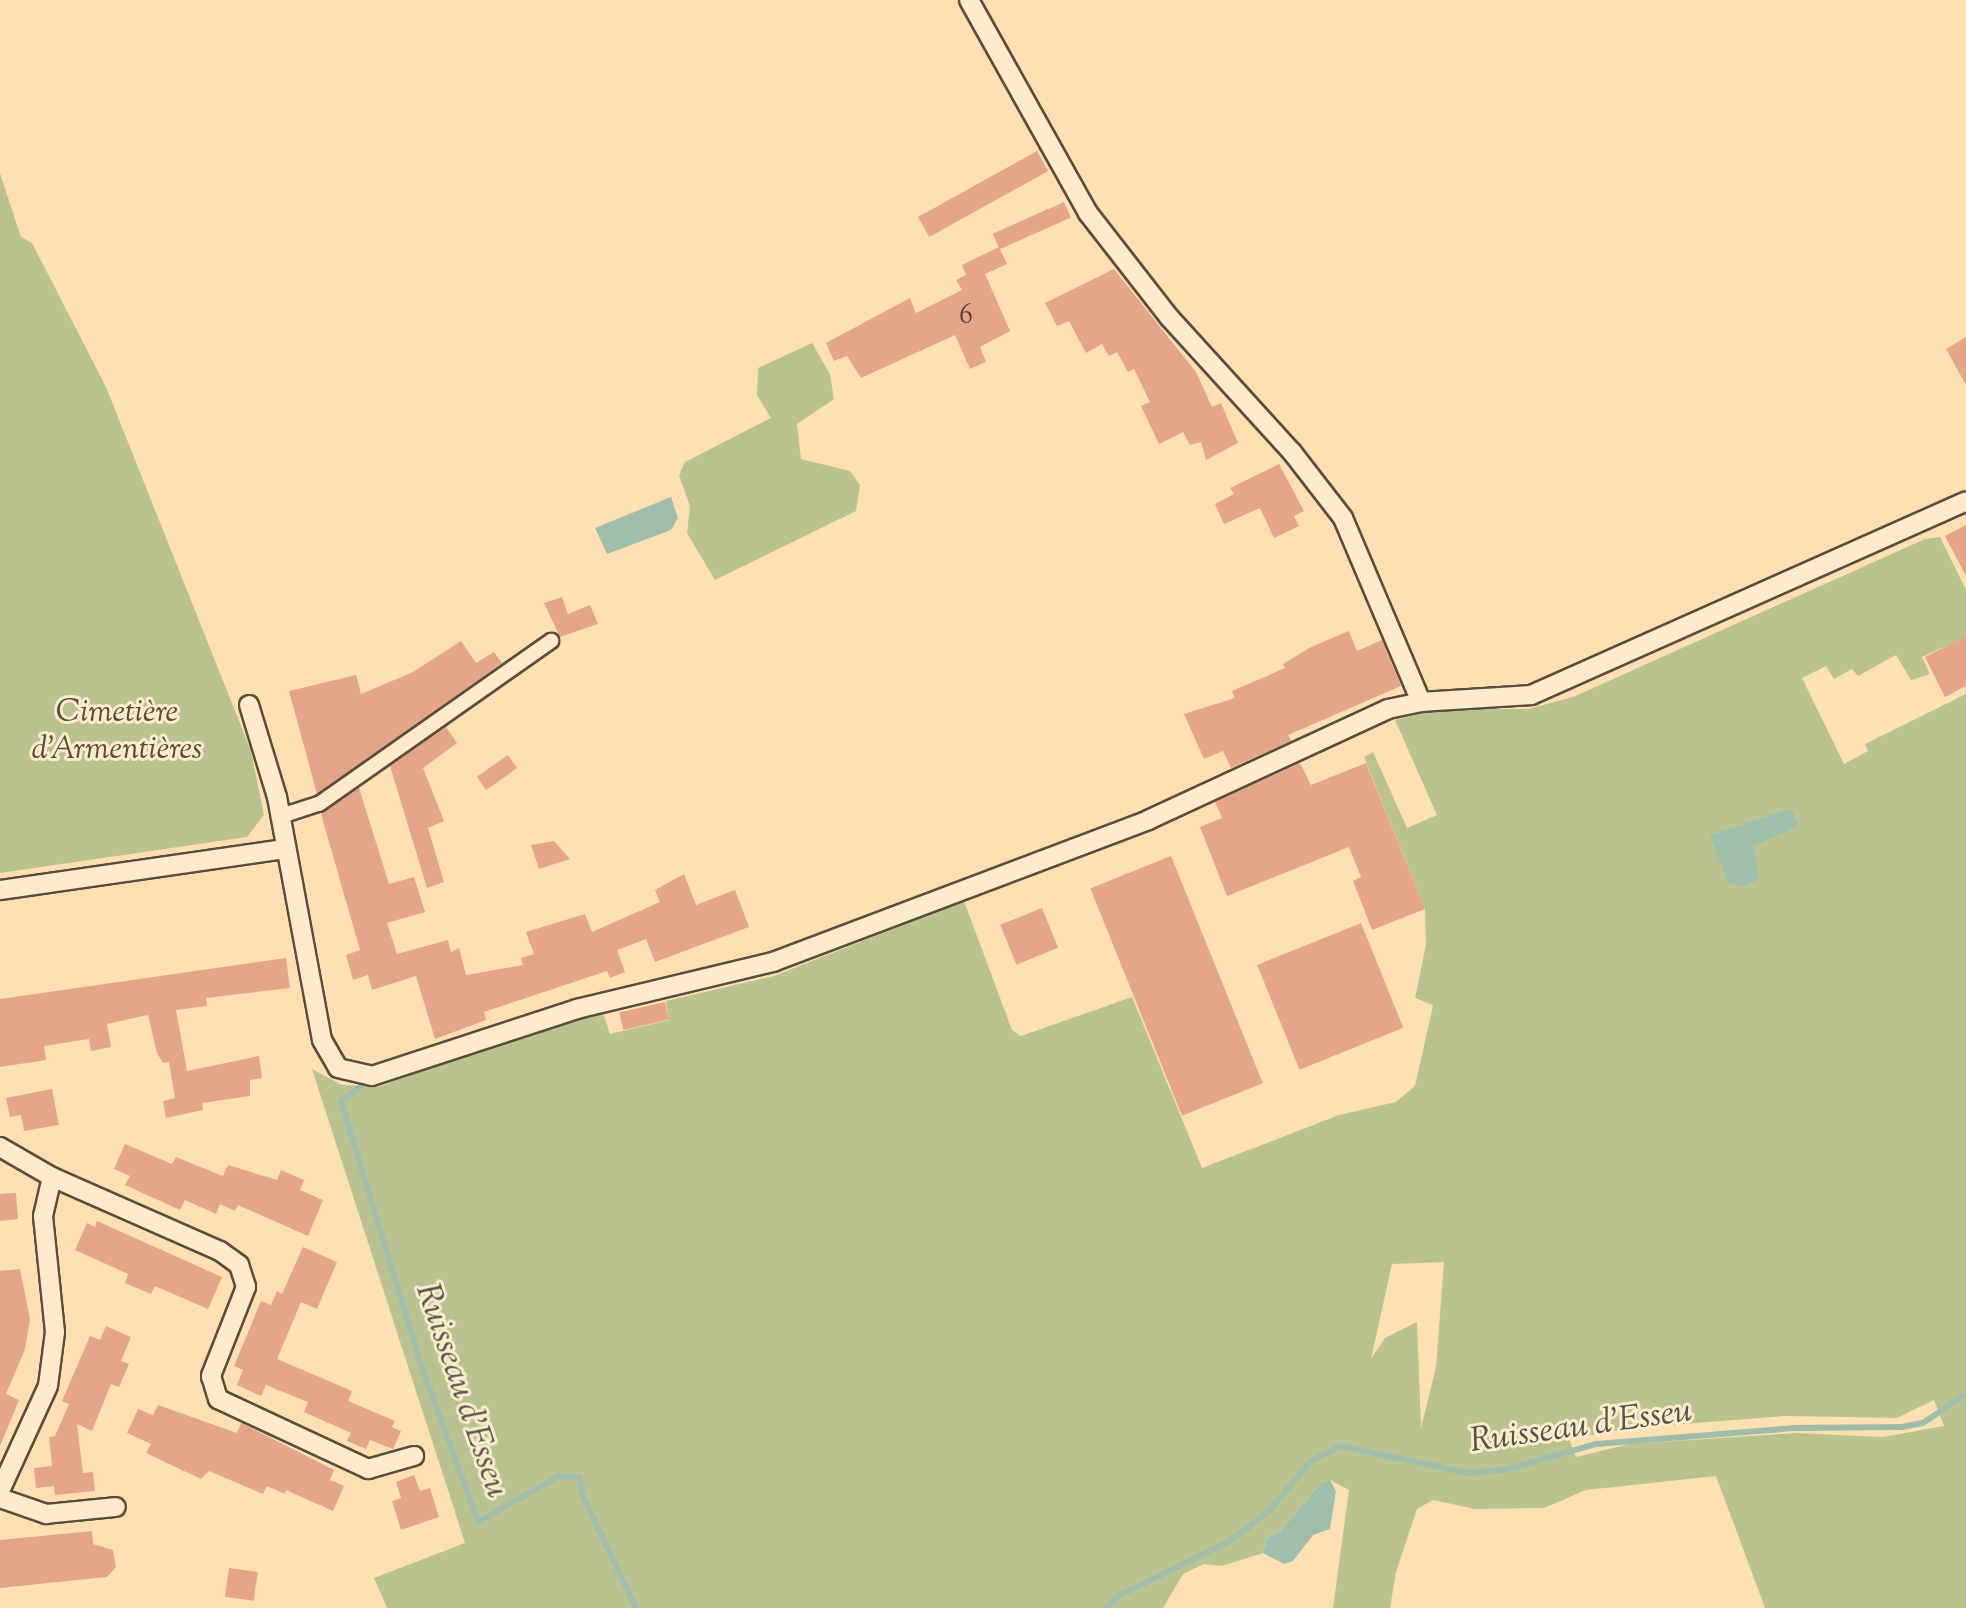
<!DOCTYPE html>
<html>
<head>
<meta charset="utf-8">
<style>
	body { margin:0 }
	#map { position:relative; width:1966px; height:1608px; overflow:hidden; background:#fde0b2; font-family:"Sorts Mill Goudy",serif }
	div>[style] { position:absolute }
	.green>* { inset:0; background:#bac390 }
	.water>* { inset:0; background:#9fbdab }
	.stream>* { height:6px; margin:-3px; padding:0 3px; transform-origin:3px; border-radius:3px; background:#9fbdab }
	.building>* { inset:0; background:#e4a58b; transform-origin:0 0 }
	.roads { filter:drop-shadow(2px 0 #5c4c3c) drop-shadow(-2px 0 #5c4c3c) drop-shadow(0 2px #5c4c3c) drop-shadow(0 -2px #5c4c3c) }
	.pedestrian>* { height:14px; margin:-7px; padding:0 7px; transform-origin:7px; border-radius:7px; background:#feebcd }
	.minor>* { height:18px; margin:-9px; padding:0 9px; transform-origin:9px; border-radius:9px; background:#feebcd }
	span { translate:-50% -50%; white-space:nowrap; text-align:center; line-height:1.15; -webkit-text-stroke:6px #feebcd; paint-order:stroke }
	.number-label { font-size:28px; color:#563e32 }
	.number-label span { -webkit-text-stroke-width:0 }
	.park-label { font-size:32px; color:#534d3a; font-style:italic }
	.water-label { font-size:34px; color:#51544a; font-style:italic }
</style>
</head>
<body>
<div id="map">
	<div class="green">
		<i style="clip-path:polygon(0 173px,21px 237px,32px 243px,106px 387px,251px 751px,264px 815px,247px 837px,0 873px)"></i>
		<i style="clip-path:polygon(812px 343px,830px 374px,834px 399px,797px 424px,801px 459px,850px 471px,860px 485px,856px 511px,715px 580px,687px 533px,690px 506px,679px 475px,685px 462px,771px 418px,757px 395px,758px 368px)"></i>
		<i style="clip-path:polygon(evenodd,1940px 537px,1966px 590px,1966px 637px,1922px 657px,1930px 674px,1911px 680px,1896px 655px,1858px 676px,1852px 669px,1834px 679px,1826px 666px,1802px 678px,1844px 764px,1868px 751px,1865px 744px,1966px 694px,1966px 1608px,1765px 1608px,1716px 1476px,1586px 1490px,1544px 1508px,1475px 1509px,1433px 1500px,1417px 1509px,1396px 1572px,1390px 1608px,1333px 1608px,1349px 1490px,1330px 1480px,1321px 1483px,1279px 1533px,1268px 1537px,1263px 1553px,1222px 1566px,1204px 1564px,1183px 1574px,1163px 1608px,387px 1608px,374px 1578px,465px 1543px,312px 1069px,342px 1085px,378px 1087px,534px 1030px,603px 1013px,610px 1034px,669px 1020px,666px 1001px,774px 976px,964px 901px,1012px 1030px,1021px 1036px,1132px 997px,1202px 1168px,1339px 1115px,1396px 1102px,1415px 1086px,1433px 1005px,1415px 998px,1426px 945px,1425px 909px,1364px 757px,1373px 752px,1407px 828px,1437px 815px,1395px 720px,1437px 709px,1528px 709px,1573px 697px,1925px 539px,1940px 537px,1444px 1262px,1436px 1367px,1421px 1428px,1417px 1322px,1385px 1338px,1371px 1359px,1392px 1264px,1444px 1262px,1940px 537px,1934px 1400px,1944px 1426px,1883px 1437px,1796px 1433px,1630px 1444px,1576px 1457px,1569px 1439px,1631px 1428px,1786px 1416px,1897px 1418px,1934px 1400px)"></i>
	</div>
	<div class="water">
		<i style="clip-path:polygon(671px 497px,678px 518px,671px 530px,607px 554px,595px 528px)"></i>
		<i style="clip-path:polygon(1791px 808px,1799px 826px,1753px 846px,1759px 879px,1742px 887px,1728px 882px,1710px 835px)"></i>
		<i style="clip-path:polygon(1330px 1480px,1336px 1491px,1330px 1529px,1313px 1535px,1293px 1561px,1284px 1564px,1263px 1553px,1268px 1537px,1279px 1533px,1321px 1483px)"></i>
	</div>
	<div class="stream">
		<i style="left:361px;top:1086px;width:25px;rotate:143deg"></i>
		<i style="left:341px;top:1101px;width:276px;rotate:73.1deg"></i>
		<i style="left:421px;top:1365px;width:167px;rotate:70deg"></i>
		<i style="left:478px;top:1522px;width:93px;rotate:-29.6deg"></i>
		<i style="left:559px;top:1476px;width:21px;rotate:5deg"></i>
		<i style="left:580px;top:1478px;width:18px;rotate:81deg"></i>
		<i style="left:583px;top:1496px;width:124px;rotate:64.7deg"></i>
		<i style="left:1106px;top:1608px;width:19px;rotate:-43deg"></i>
		<i style="left:1120px;top:1595px;width:123px;rotate:-26.1deg"></i>
		<i style="left:1230px;top:1541px;width:48px;rotate:-37.3deg"></i>
		<i style="left:1268px;top:1512px;width:67px;rotate:-49.9deg"></i>
		<i style="left:1311px;top:1461px;width:33px;rotate:-27deg"></i>
		<i style="left:1340px;top:1446px;width:131px;rotate:11.9deg"></i>
		<i style="left:1468px;top:1473px;width:36px;rotate:-5deg"></i>
		<i style="left:1504px;top:1470px;width:96px;rotate:-15.8deg"></i>
		<i style="left:1596px;top:1444px;width:198px;rotate:-4.6deg"></i>
		<i style="left:1793px;top:1428px;width:109px;rotate:-0.5deg"></i>
		<i style="left:1902px;top:1427px;width:21px;rotate:-11deg"></i>
		<i style="left:1923px;top:1423px;width:52px;rotate:-34deg"></i>
	</div>
	<div class="building">
		<i style="left:1037px;top:151px;width:23px;height:136px;rotate:61deg"></i>
		<i style="left:1064px;top:202px;width:17px;height:78px;rotate:66deg"></i>
		<i style="clip-path:polygon(999px 247px,1007px 264px,985px 274px,1010px 331px,980px 347px,986px 362px,970px 369px,955px 335px,861px 378px,847px 356px,834px 361px,826px 343px,910px 298px,916px 313px,962px 290px,956px 280px,966px 275px,962px 265px)"></i>
		<i style="clip-path:polygon(1114px 269px,1196px 372px,1212px 407px,1221px 403px,1238px 443px,1206px 460px,1201px 442px,1190px 445px,1183px 432px,1159px 444px,1141px 406px,1150px 402px,1134px 369px,1128px 372px,1117px 352px,1109px 356px,1102px 344px,1086px 353px,1069px 321px,1057px 326px,1045px 303px)"></i>
		<i style="clip-path:polygon(1966px 337px,1966px 385px,1946px 349px)"></i>
		<i style="clip-path:polygon(1279px 464px,1304px 511px,1294px 516px,1299px 526px,1274px 538px,1260px 508px,1224px 524px,1215px 504px,1234px 494px,1230px 488px)"></i>
		<i style="clip-path:polygon(1966px 525px,1966px 576px,1945px 536px)"></i>
		<i style="clip-path:polygon(562px 597px,568px 614px,590px 605px,598px 624px,560px 637px,544px 603px)"></i>
		<i style="clip-path:polygon(1349px 631px,1357px 651px,1382px 640px,1401px 686px,1288px 735px,1291px 741px,1231px 768px,1223px 751px,1204px 759px,1184px 714px,1235px 698px,1232px 691px,1285px 668px,1283px 664px,1311px 647px)"></i>
		<i style="clip-path:polygon(1966px 636px,1966px 686px,1945px 697px,1925px 657px)"></i>
		<i style="clip-path:polygon(461px 641px,476px 663px,494px 652px,502px 663px,317px 794px,289px 691px,356px 675px,361px 694px,413px 672px)"></i>
		<i style="clip-path:polygon(446px 727px,457px 743px,423px 768px,444px 821px,428px 828px,444px 882px,427px 888px,390px 766px)"></i>
		<i style="left:508px;top:755px;width:16px;height:38px;rotate:55deg"></i>
		<i style="clip-path:polygon(1300px 763px,1311px 785px,1366px 763px,1425px 909px,1372px 930px,1353px 881px,1361px 877px,1349px 847px,1227px 896px,1200px 827px,1222px 818px,1215px 802px)"></i>
		<i style="clip-path:polygon(359px 788px,389px 884px,414px 877px,425px 912px,387px 923px,397px 954px,448px 940px,451px 952px,459px 948px,466px 975px,523px 965px,521px 958px,534px 954px,526px 932px,585px 914px,592px 932px,660px 902px,655px 890px,684px 874px,696px 905px,735px 890px,749px 927px,655px 962px,646px 939px,617px 950px,625px 972px,610px 978px,607px 971px,484px 1012px,486px 1020px,435px 1039px,416px 976px,372px 990px,368px 975px,353px 980px,346px 955px,360px 950px,321px 814px)"></i>
		<i style="clip-path:polygon(554px 841px,570px 859px,539px 869px,531px 845px)"></i>
		<i style="left:1171px;top:856px;width:245px;height:87px;rotate:68deg"></i>
		<i style="left:1042px;top:908px;width:43px;height:45px;rotate:68deg"></i>
		<i style="left:1361px;top:923px;width:113px;height:112px;rotate:68deg"></i>
		<i style="clip-path:polygon(286px 958px,290px 988px,206px 998px,207px 1006px,176px 1010px,187px 1071px,259px 1056px,262px 1078px,250px 1080px,250px 1096px,202px 1103px,203px 1110px,166px 1118px,163px 1101px,175px 1098px,169px 1062px,163px 1063px,157px 1053px,148px 1015px,107px 1024px,111px 1047px,91px 1051px,89px 1039px,44px 1046px,46px 1060px,0 1067px,0 999px)"></i>
		<i style="left:665px;top:1002px;width:18px;height:47px;rotate:77deg"></i>
		<i style="clip-path:polygon(52px 1089px,59px 1125px,24px 1131px,21px 1115px,10px 1117px,6px 1098px)"></i>
		<i style="clip-path:polygon(125px 1144px,172px 1164px,176px 1157px,223px 1176px,228px 1165px,277px 1180px,281px 1170px,304px 1180px,300px 1190px,323px 1200px,308px 1236px,238px 1205px,235px 1211px,220px 1204px,216px 1214px,185px 1200px,180px 1210px,125px 1185px,130px 1176px,114px 1169px)"></i>
		<i style="clip-path:polygon(16px 1193px,18px 1219px,0 1221px,0 1194px)"></i>
		<i style="clip-path:polygon(97px 1221px,222px 1277px,208px 1309px,155px 1286px,151px 1294px,125px 1283px,128px 1274px,75px 1250px,87px 1223px,95px 1227px)"></i>
		<i style="clip-path:polygon(303px 1247px,337px 1262px,317px 1309px,301px 1302px,277px 1359px,352px 1391px,348px 1401px,395px 1421px,392px 1427px,401px 1431px,393px 1449px,370px 1440px,366px 1449px,347px 1441px,351px 1433px,304px 1412px,308px 1402px,266px 1385px,261px 1396px,237px 1385px,243px 1370px,234px 1366px,261px 1301px,271px 1305px,277px 1291px,282px 1294px)"></i>
		<i style="clip-path:polygon(20px 1269px,30px 1319px,25px 1349px,6px 1394px,19px 1400px,0 1446px,0 1271px)"></i>
		<i style="clip-path:polygon(106px 1326px,131px 1337px,121px 1361px,129px 1364px,119px 1387px,111px 1384px,92px 1431px,77px 1424px,83px 1473px,93px 1472px,95px 1491px,55px 1495px,54px 1486px,36px 1488px,34px 1468px,52px 1466px,49px 1437px,55px 1436px,69px 1404px,62px 1401px,90px 1336px,100px 1340px)"></i>
		<i style="clip-path:polygon(158px 1405px,237px 1433px,241px 1423px,334px 1470px,330px 1480px,344px 1486px,333px 1511px,286px 1490px,285px 1494px,267px 1486px,263px 1494px,209px 1471px,201px 1479px,146px 1453px,151px 1444px,127px 1433px,138px 1409px,153px 1415px)"></i>
		<i style="clip-path:polygon(414px 1475px,420px 1491px,430px 1488px,439px 1517px,401px 1530px,392px 1501px,401px 1498px,396px 1482px)"></i>
		<i style="clip-path:polygon(92px 1531px,93px 1544px,113px 1550px,116px 1567px,107px 1577px,0 1588px,0 1540px)"></i>
		<i style="left:229px;top:1568px;width:29px;height:29px;rotate:8deg"></i>
	</div>
	<div class="roads">
		<div class="pedestrian">
			<i style="left:281px;top:816px;width:40px;rotate:-18deg"></i>
			<i style="left:319px;top:804px;width:284px;rotate:-35.1deg"></i>
		</div>
		<div class="minor">
			<i style="left:969px;top:0;width:244px;rotate:60.8deg"></i>
			<i style="left:1088px;top:213px;width:132px;rotate:52.1deg"></i>
			<i style="left:1169px;top:317px;width:183px;rotate:47.7deg"></i>
			<i style="left:1292px;top:452px;width:83px;rotate:52.3deg"></i>
			<i style="left:1343px;top:518px;width:200px;rotate:67deg"></i>
			<i style="left:249px;top:705px;width:96px;rotate:73.1deg"></i>
			<i style="left:277px;top:797px;width:247px;rotate:79.5deg"></i>
			<i style="left:322px;top:1040px;width:32px;rotate:60deg"></i>
			<i style="left:338px;top:1068px;width:35px;rotate:13deg"></i>
			<i style="left:372px;top:1076px;width:216px;rotate:-18.1deg"></i>
			<i style="left:577px;top:1009px;width:202px;rotate:-13.5deg"></i>
			<i style="left:773px;top:962px;width:401px;rotate:-20.7deg"></i>
			<i style="left:1148px;top:820px;width:264px;rotate:-24.8deg"></i>
			<i style="left:1388px;top:709px;width:34px;rotate:-12deg"></i>
			<i style="left:1421px;top:702px;width:110px;rotate:-3.6deg"></i>
			<i style="left:1531px;top:695px;width:476px;rotate:-24deg"></i>
			<i style="left:0;top:890px;width:289px;rotate:-8.2deg"></i>
			<i style="left:0;top:1147px;width:60px;rotate:30deg"></i>
			<i style="left:52px;top:1177px;width:40px;rotate:103deg"></i>
			<i style="left:43px;top:1216px;width:117px;rotate:84.1deg"></i>
			<i style="left:55px;top:1332px;width:54px;rotate:97.4deg"></i>
			<i style="left:48px;top:1386px;width:115px;rotate:114.6deg"></i>
			<i style="left:52px;top:1177px;width:184px;rotate:23.8deg"></i>
			<i style="left:220px;top:1251px;width:24px;rotate:36deg"></i>
			<i style="left:239px;top:1265px;width:23px;rotate:72deg"></i>
			<i style="left:246px;top:1287px;width:96px;rotate:111.5deg"></i>
			<i style="left:211px;top:1376px;width:24px;rotate:73deg"></i>
			<i style="left:218px;top:1399px;width:166px;rotate:25deg"></i>
			<i style="left:368px;top:1469px;width:48px;rotate:-15.8deg"></i>
			<i style="left:0;top:1498px;width:49px;rotate:19.2deg"></i>
			<i style="left:46px;top:1514px;width:70px;rotate:-5.7deg"></i>
		</div>
	</div>
	<div class="number-label">
		<span style="left:966px;top:316px">6</span>
	</div>
	<div class="park-label">
		<span style="left:117px;top:732px">Cimetière<br>d'Armentières</span>
	</div>
	<div class="water-label">
		<span style="left:461px;top:1391px;rotate:71deg">Ruisseau d'Esseu</span>
		<span style="left:1581px;top:1427px;rotate:-8deg">Ruisseau d'Esseu</span>
	</div>
</div>
</body>
</html>
